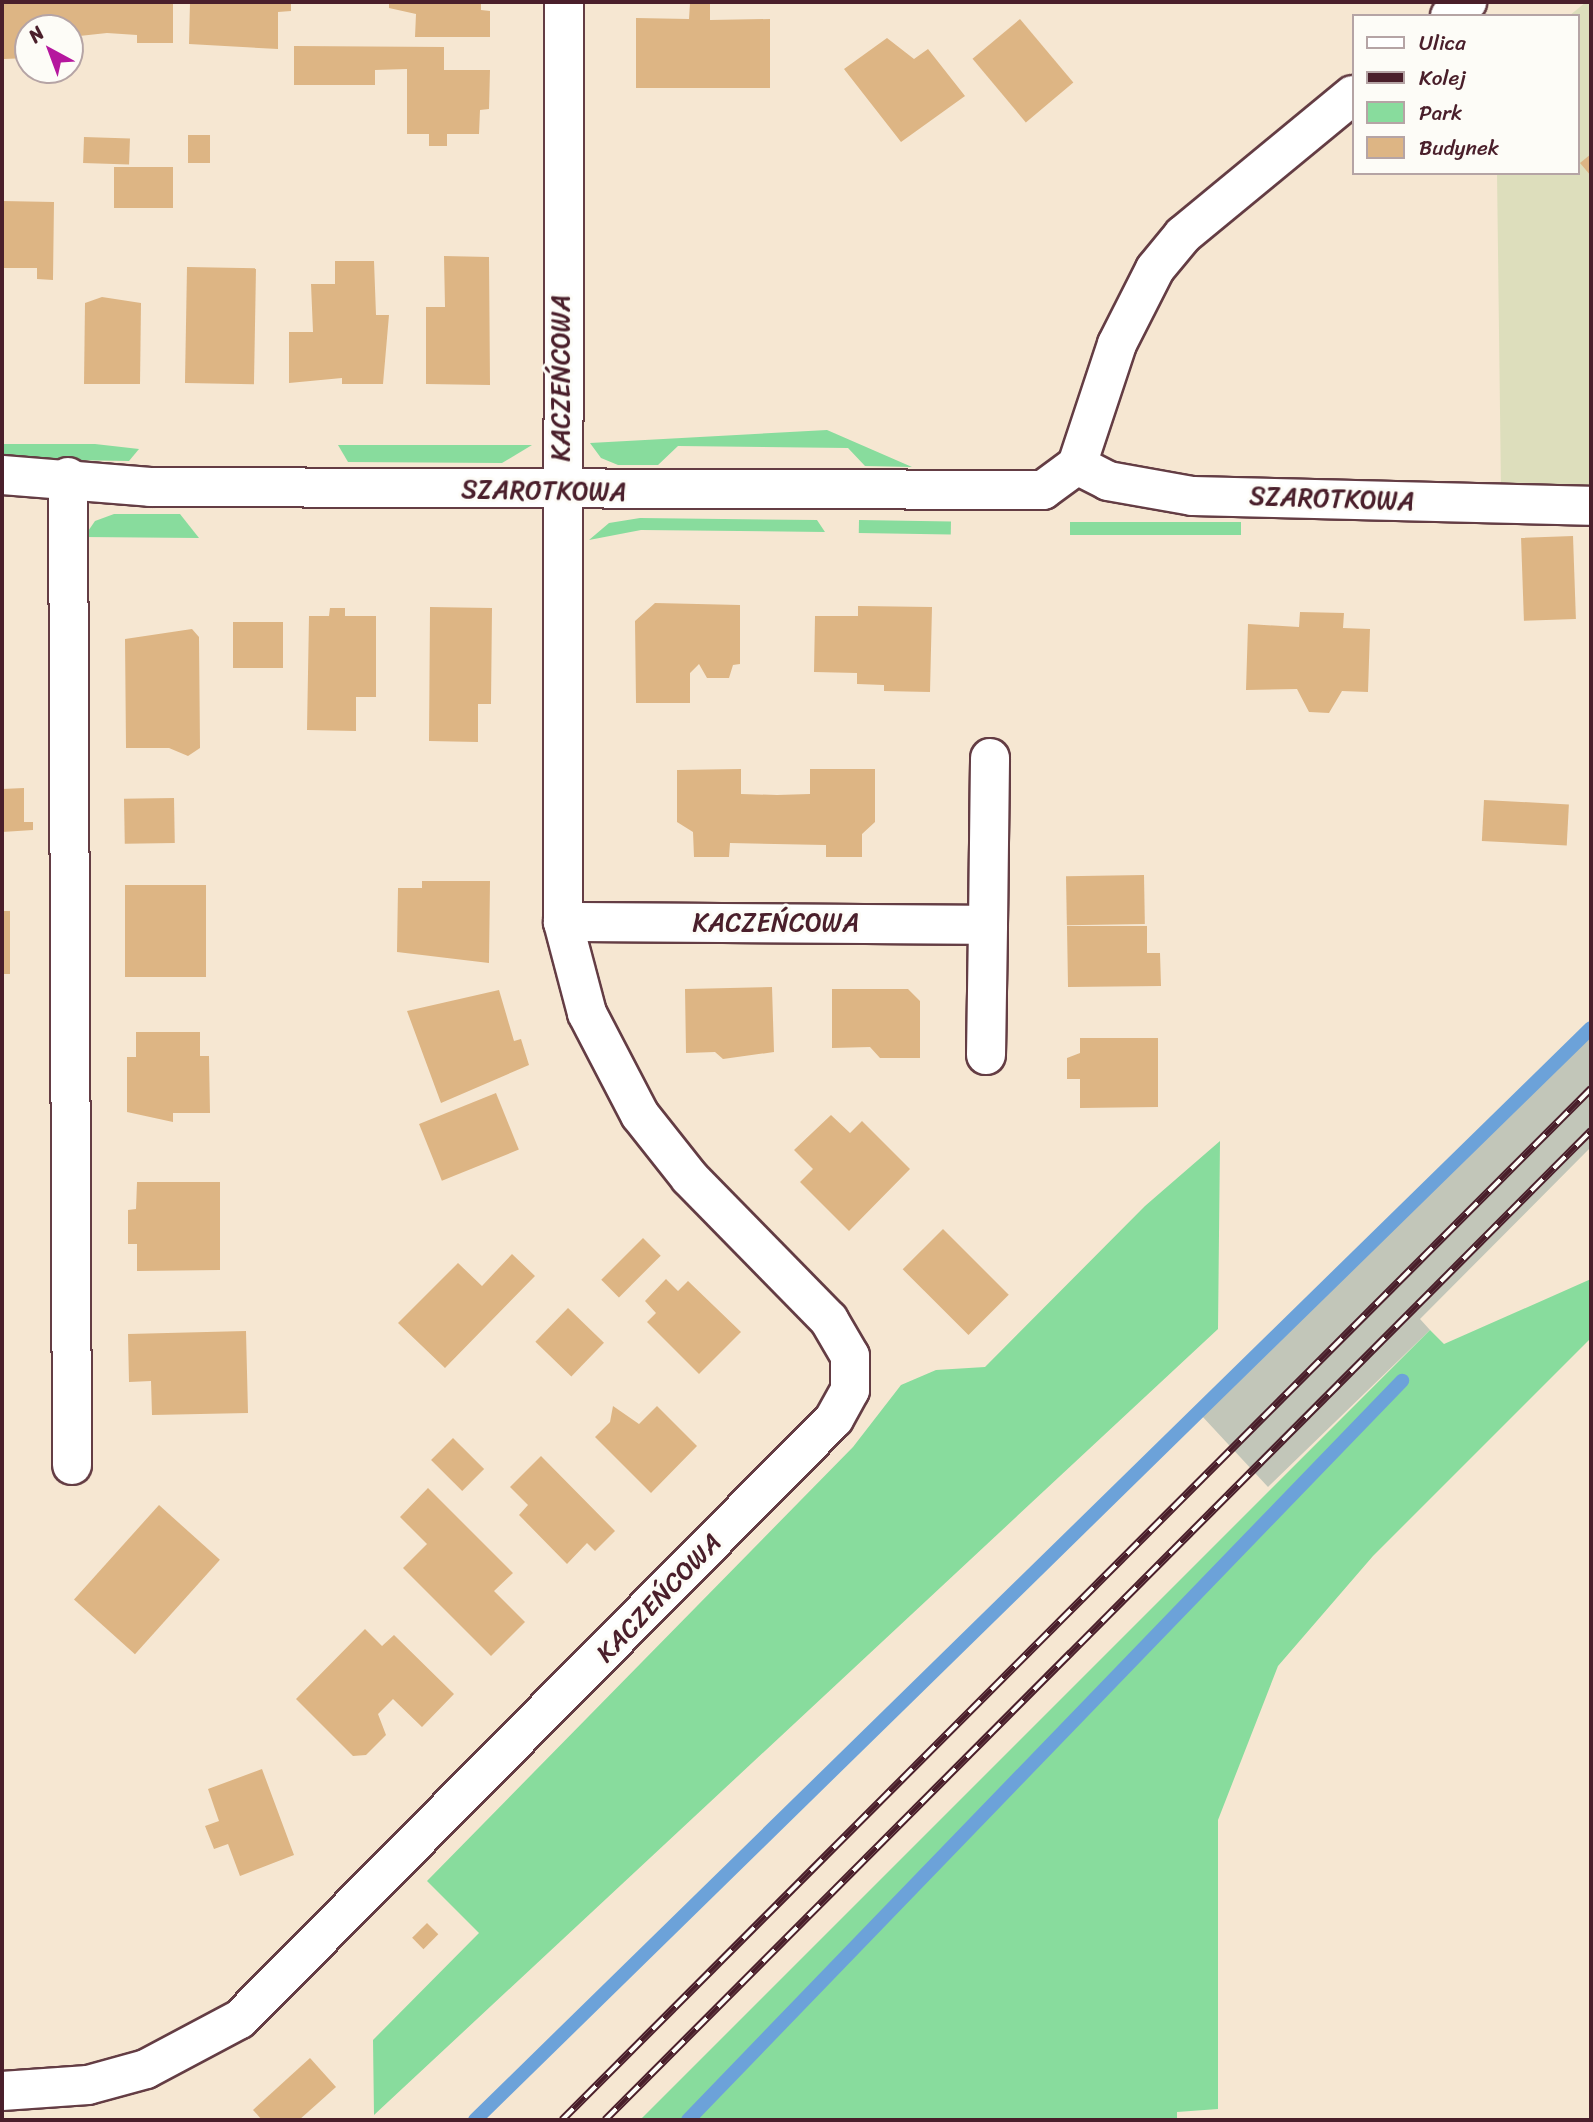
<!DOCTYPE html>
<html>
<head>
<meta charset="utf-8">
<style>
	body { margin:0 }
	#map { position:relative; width:1593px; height:2122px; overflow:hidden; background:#f6e7d2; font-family:Sriracha,sans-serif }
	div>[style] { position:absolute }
	.built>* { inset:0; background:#dddebc }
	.industrial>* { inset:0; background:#c2c6b9 }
	.green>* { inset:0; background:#88dc9d; transform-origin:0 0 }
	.stream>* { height:14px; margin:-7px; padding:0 7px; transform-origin:7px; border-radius:7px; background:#6ca2d9 }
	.building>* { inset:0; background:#ddb584; transform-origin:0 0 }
	.roads { filter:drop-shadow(2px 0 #643d44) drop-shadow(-2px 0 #643d44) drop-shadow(0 2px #643d44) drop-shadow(0 -2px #643d44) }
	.minor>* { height:38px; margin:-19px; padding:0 19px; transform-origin:19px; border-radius:19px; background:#fff }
	.rail>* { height:8px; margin-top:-4px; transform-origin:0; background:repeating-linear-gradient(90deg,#fdfcf7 0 16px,#4a1f2b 0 32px); box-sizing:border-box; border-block:2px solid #4a1f2b }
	span { translate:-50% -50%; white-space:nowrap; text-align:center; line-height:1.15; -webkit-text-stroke:6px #fdfcf7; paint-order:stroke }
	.street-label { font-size:26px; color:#4a1f2b }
	.frame { position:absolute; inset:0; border:4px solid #4a1f2b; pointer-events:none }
	.legend { position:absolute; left:1352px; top:14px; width:228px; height:161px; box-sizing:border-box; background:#fdfcf7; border:2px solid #b5a4a5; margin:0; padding:9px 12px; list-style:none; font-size:21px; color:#4a1f2b }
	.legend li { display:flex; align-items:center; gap:14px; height:35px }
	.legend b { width:35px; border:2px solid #b5a4a5 }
	.north { position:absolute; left:14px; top:14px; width:70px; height:70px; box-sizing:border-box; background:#fdfcf7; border:2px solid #b5a4a5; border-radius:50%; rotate:319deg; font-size:19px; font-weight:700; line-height:28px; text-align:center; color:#4a1f2b }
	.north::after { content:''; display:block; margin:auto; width:24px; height:32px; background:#b5179e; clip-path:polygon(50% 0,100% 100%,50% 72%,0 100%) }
</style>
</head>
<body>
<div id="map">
	<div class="built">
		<i style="clip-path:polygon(1586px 2px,1591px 2px,1591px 492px,1501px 490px,1497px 173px,1577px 173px,1577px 16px,1569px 16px)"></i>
	</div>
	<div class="industrial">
		<i style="clip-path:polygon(1591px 1029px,1591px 1147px,1420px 1319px,1430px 1330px,1268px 1487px,1201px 1415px)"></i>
	</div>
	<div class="green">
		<i style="clip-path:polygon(827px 430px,912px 467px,865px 466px,848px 448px,678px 446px,658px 465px,618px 465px,601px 458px,590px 443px)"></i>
		<i style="clip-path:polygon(2px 444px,95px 444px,139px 449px,129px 461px,2px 459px)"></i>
		<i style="clip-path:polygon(338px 445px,532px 445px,502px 463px,348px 462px)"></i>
		<i style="clip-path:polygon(114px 514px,180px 514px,199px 538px,84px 537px,95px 521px)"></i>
		<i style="clip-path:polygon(640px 518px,817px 520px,825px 532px,641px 530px,589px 540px,609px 523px)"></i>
		<i style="left:859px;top:520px;width:92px;height:13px;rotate:1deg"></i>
		<i style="left:1070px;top:522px;width:171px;height:13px"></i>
		<i style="clip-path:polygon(1220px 1141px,1218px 1329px,374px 2115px,373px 2040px,479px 1933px,427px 1881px,853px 1447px,901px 1385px,936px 1370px,985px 1367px,1145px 1206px)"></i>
		<i style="clip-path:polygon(1591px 1279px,1591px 1338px,1373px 1556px,1278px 1666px,1218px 1820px,1218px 2109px,1177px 2112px,1177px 2120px,640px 2120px,1430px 1330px,1444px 1344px)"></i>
	</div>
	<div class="stream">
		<i style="left:475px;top:2120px;width:1561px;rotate:-44.38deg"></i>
		<i style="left:688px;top:2120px;width:1028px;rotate:-45.99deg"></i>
	</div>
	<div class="building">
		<i style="clip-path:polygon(2px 2px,173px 2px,173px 43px,137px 43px,137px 35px,107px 33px,70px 37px,70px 28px,28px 28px,28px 58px,4px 59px)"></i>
		<i style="clip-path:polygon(190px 2px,291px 2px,291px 11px,278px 12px,278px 49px,189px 44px)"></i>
		<i style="clip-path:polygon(389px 2px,481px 2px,481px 10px,490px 11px,490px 37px,415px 37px,416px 14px,389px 8px)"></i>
		<i style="clip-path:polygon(690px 3px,710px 3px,710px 20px,770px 19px,770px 88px,636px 88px,636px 18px,689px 19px)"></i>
		<i style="left:1020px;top:19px;width:83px;height:62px;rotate:50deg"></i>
		<i style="clip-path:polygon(887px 38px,914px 59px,928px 49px,965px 96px,901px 142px,844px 69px)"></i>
		<i style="clip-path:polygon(294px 46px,444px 47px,444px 70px,490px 70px,489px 109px,480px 110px,479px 134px,447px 134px,447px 146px,429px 146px,429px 134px,407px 134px,407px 69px,375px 70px,375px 85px,294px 85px)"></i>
		<i style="left:188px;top:135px;width:22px;height:28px"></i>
		<i style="left:84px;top:137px;width:46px;height:26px;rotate:2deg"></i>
		<i style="clip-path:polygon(1591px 154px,1591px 176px,1580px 163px)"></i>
		<i style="left:114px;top:167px;width:59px;height:41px"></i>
		<i style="clip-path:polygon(2px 201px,54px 202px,53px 280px,37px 279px,37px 268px,2px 268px)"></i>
		<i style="clip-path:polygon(444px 256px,489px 257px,490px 385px,426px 384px,426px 307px,445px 307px)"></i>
		<i style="clip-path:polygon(335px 261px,374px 261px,376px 315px,389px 315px,383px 384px,342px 384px,342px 378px,289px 383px,289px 332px,313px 332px,311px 284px,335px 284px)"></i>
		<i style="left:187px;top:267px;width:69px;height:116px;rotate:1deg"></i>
		<i style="clip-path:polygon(102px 297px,141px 303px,140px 384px,84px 384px,85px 303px)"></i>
		<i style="left:1573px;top:536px;width:83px;height:52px;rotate:88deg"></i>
		<i style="clip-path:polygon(655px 603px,740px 605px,740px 664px,733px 665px,729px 678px,707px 678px,699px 664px,690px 673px,690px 703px,636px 703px,635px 621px)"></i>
		<i style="clip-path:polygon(858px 606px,932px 607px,930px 692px,884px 691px,884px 685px,857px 684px,857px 673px,814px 672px,815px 616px,858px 616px)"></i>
		<i style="clip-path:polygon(430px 607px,492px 608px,491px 704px,478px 704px,478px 742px,429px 741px)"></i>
		<i style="clip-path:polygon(330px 608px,345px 608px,345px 616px,376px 616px,376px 697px,356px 697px,356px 731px,307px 730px,309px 616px,329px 616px)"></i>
		<i style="clip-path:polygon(1300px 612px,1344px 613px,1343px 628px,1370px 629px,1368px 692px,1342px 691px,1329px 713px,1309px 712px,1297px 689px,1246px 690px,1248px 624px,1299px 627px)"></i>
		<i style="left:233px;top:622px;width:50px;height:46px"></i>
		<i style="clip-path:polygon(192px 629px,199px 637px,200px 748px,188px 756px,169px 748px,126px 748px,125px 639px)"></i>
		<i style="clip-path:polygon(741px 769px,741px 794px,777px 795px,810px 794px,810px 769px,875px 769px,875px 822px,862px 834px,862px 857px,826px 857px,826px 845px,730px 843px,729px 857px,694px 857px,693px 832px,677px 822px,677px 770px)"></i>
		<i style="clip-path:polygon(24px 788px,24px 822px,33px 822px,33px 830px,2px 832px,2px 789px)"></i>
		<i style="left:174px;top:798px;width:45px;height:50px;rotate:89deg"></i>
		<i style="left:1484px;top:800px;width:85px;height:41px;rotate:3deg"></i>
		<i style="left:1144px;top:875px;width:49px;height:78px;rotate:89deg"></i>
		<i style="clip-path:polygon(422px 881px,490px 881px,489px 963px,397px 952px,398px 888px,422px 888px)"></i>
		<i style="left:125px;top:885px;width:81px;height:92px"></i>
		<i style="left:2px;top:911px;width:8px;height:63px"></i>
		<i style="clip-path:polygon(1067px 926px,1147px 926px,1147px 953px,1160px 953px,1161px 986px,1068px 987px)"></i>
		<i style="clip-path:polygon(772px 987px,774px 1052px,723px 1059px,715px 1052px,686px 1053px,685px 989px)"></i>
		<i style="clip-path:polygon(832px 989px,908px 989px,920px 1001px,920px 1058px,880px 1058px,870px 1047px,832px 1048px)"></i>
		<i style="clip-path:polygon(499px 990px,514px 1041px,521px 1039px,529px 1065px,441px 1103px,407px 1011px)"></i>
		<i style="clip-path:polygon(136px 1032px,200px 1032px,200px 1056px,209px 1056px,210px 1113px,173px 1113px,173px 1122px,127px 1112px,127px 1057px,136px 1057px)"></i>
		<i style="clip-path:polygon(1080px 1038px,1158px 1038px,1158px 1107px,1080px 1108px,1080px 1079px,1067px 1079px,1067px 1058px,1080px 1053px)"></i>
		<i style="left:496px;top:1093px;width:61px;height:83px;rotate:68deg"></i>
		<i style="clip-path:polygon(831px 1115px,850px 1133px,862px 1121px,910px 1169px,849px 1231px,800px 1182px,813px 1169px,794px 1150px)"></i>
		<i style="clip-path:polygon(137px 1182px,220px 1182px,220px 1270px,137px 1271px,137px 1244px,128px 1244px,128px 1210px,136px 1209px)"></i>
		<i style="left:943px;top:1229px;width:93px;height:57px;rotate:45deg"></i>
		<i style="left:643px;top:1238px;width:25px;height:59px;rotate:45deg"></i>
		<i style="clip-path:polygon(512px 1254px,535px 1276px,445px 1368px,398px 1323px,458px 1263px,482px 1286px)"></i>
		<i style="clip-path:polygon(666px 1279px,678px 1291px,688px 1281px,741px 1332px,699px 1374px,647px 1322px,656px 1313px,645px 1301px)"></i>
		<i style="left:568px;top:1308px;width:50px;height:47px;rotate:44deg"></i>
		<i style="clip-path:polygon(246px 1331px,248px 1413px,152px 1415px,151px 1381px,129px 1382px,128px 1334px)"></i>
		<i style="clip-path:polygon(613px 1406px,639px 1424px,657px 1406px,697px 1446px,651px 1493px,595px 1437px,610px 1422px)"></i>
		<i style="left:453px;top:1438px;width:44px;height:31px;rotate:45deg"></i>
		<i style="clip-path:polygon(541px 1456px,615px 1531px,595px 1551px,587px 1543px,567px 1564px,519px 1515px,528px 1505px,510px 1487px)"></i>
		<i style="clip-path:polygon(428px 1488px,513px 1573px,494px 1591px,525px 1622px,491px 1656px,403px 1568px,427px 1544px,400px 1517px)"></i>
		<i style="left:159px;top:1505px;width:82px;height:127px;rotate:42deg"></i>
		<i style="clip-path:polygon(365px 1629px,382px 1646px,394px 1635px,454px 1694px,422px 1727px,393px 1699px,378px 1714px,386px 1735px,366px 1755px,353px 1756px,296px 1699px)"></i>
		<i style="clip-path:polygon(262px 1769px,294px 1855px,240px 1876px,228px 1844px,214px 1849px,205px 1826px,219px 1821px,208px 1789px)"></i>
		<i style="left:427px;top:1923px;width:16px;height:21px;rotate:45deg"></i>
		<i style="clip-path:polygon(310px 2058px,336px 2087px,299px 2120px,262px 2120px,253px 2110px)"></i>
	</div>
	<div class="roads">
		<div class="minor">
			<i style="left:1450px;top:16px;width:22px;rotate:-39deg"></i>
			<i style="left:1077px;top:465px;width:35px;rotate:27deg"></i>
			<i style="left:1108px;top:481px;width:85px;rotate:10.1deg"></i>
			<i style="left:1192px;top:496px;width:399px;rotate:1.4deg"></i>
			<i style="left:2px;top:475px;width:148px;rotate:4.6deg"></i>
			<i style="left:150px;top:487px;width:893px;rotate:0.19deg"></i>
			<i style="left:1043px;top:490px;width:42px;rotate:-36.3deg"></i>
			<i style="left:1077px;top:465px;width:127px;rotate:-71.7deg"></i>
			<i style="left:1117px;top:344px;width:84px;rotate:-63.1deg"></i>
			<i style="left:1155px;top:269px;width:44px;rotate:-50.5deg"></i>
			<i style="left:1183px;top:235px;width:220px;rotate:-39.5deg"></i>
			<i style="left:68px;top:477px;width:988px;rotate:89.77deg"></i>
			<i style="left:563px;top:922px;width:425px;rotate:0.4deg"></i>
			<i style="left:988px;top:925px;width:167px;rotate:-89.3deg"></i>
			<i style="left:986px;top:1055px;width:130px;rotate:-89.1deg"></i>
			<i style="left:2px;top:2091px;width:86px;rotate:-4deg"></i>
			<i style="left:88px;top:2085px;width:60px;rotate:-15.4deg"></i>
			<i style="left:146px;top:2069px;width:106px;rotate:-28deg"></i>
			<i style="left:240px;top:2019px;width:844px;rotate:-45.29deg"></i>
			<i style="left:834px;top:1419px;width:33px;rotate:-61deg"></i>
			<i style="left:850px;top:1390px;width:34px;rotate:-90deg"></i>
			<i style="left:850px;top:1356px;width:42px;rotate:-120.3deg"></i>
			<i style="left:829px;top:1320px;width:199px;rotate:-134.4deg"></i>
			<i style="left:690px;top:1178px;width:80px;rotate:-128.4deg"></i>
			<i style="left:640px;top:1115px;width:115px;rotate:-117.5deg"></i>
			<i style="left:587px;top:1013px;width:94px;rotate:-104.8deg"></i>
			<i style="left:563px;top:922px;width:920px;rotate:-89.94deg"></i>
		</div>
	</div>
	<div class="rail">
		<i style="left:562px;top:2120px;width:1457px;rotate:-45.06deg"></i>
		<i style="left:605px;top:2120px;width:1397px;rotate:-45.09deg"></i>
	</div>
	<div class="street-label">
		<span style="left:561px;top:378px;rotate:-90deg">KACZEŃCOWA</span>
		<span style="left:544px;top:491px;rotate:1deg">SZAROTKOWA</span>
		<span style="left:1332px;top:499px;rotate:2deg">SZAROTKOWA</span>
		<span style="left:776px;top:923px">KACZEŃCOWA</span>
		<span style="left:659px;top:1598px;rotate:-46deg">KACZEŃCOWA</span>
	</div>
	<div class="frame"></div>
	<ul class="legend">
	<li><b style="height:9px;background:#fff"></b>Ulica</li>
	<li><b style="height:9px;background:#4a1f2b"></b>Kolej</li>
	<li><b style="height:19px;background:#88dc9d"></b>Park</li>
	<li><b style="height:19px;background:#ddb584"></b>Budynek</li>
	</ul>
	<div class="north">N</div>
</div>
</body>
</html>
